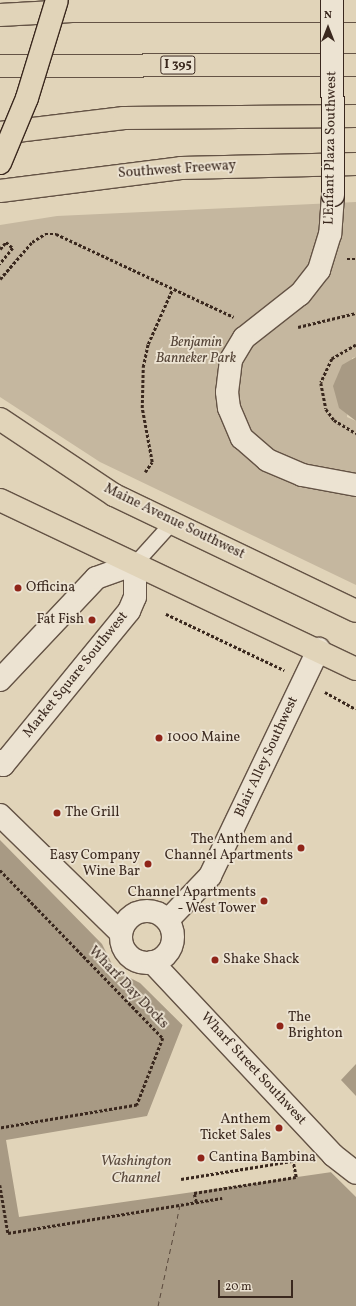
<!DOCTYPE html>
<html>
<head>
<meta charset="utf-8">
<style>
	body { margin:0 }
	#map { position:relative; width:356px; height:1306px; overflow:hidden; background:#e1d4b9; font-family:Vollkorn,serif }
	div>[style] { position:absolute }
	.green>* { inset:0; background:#c5b79f }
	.water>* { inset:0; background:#a89a84 }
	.pier>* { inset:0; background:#e1d4b9 }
	.ferry>* { height:1px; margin-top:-0.5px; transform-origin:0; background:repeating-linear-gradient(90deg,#5b4a3d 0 5px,transparent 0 9px) }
	.path>* { height:2.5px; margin-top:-1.25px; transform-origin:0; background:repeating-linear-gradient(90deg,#3a281e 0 3px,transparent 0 5px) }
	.roads { filter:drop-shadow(1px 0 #645345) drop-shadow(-1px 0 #645345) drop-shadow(0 1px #645345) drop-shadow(0 -1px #645345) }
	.lane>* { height:14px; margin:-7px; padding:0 7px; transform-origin:7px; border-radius:7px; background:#ece3d2 }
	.street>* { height:22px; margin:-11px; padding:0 11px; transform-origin:11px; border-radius:11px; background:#ece3d2 }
	.street>.ring { margin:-11px; padding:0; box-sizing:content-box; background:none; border:22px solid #ece3d2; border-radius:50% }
	.secondary>* { height:22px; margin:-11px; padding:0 11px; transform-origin:11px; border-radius:11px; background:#ece3d2 }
	.primary>* { height:22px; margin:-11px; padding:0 11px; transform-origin:11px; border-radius:11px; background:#e1d4b9 }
	.highway>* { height:22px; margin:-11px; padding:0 11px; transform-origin:11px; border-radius:11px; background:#e1d4b9 }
	.bridges { filter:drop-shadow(1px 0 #3a281e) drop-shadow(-1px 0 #3a281e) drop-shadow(0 1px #3a281e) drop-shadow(0 -1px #3a281e) }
	.secondary-bridge>* { height:22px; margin:-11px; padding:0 11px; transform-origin:11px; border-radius:11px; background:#ece3d2 }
	.highway-bridge>* { height:22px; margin:-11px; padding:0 11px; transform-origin:11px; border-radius:11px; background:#e1d4b9 }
	.dots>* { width:11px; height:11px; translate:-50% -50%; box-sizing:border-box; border:2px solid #ece3d2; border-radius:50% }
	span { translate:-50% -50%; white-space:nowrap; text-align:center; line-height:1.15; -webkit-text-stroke:3.5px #ece3d2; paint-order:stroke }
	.shield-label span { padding:1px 3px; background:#ece3d2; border:1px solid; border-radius:3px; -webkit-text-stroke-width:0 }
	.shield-label { font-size:13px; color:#3a281e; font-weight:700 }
	.street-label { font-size:14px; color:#3a281e }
	.park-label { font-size:14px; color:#564538; font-style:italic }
	.poi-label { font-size:14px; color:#3a281e }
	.left { translate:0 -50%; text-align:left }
	.right { translate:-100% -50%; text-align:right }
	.water-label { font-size:15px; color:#5b4a3d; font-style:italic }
	.north { position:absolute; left:308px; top:8px; width:40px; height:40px; -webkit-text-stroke:3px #ece3d2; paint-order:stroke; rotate:0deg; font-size:11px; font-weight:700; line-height:16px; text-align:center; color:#3a281e }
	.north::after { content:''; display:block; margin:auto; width:14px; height:18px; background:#3a281e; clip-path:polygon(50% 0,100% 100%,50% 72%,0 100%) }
	.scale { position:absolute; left:218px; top:1280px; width:75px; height:18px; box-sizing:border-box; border:2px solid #3a281e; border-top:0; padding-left:5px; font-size:12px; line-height:14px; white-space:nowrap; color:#3a281e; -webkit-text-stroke:3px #ece3d2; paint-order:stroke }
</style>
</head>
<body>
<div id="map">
	<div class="green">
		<i style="clip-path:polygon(356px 202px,356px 357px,352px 358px,347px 417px,356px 421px,356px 585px,100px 462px,0 397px,0 225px,57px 216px)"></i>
	</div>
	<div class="water">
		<i style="clip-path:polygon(356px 357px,356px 421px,339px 408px,333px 386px,342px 365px)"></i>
		<i style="clip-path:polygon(0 840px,102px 944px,115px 970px,140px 983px,356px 1197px,356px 1306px,0 1306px)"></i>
		<i style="clip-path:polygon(356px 1064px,356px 1096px,341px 1080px)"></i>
	</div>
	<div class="pier">
		<i style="clip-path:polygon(183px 1024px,332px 1172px,19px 1217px,6px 1140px,147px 1116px)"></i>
	</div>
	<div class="ferry">
		<i style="left:158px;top:1306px;width:103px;rotate:-77.7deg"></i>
	</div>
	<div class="path">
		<i style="left:0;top:249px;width:9px;rotate:-49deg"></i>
		<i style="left:6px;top:242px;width:9px;rotate:41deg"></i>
		<i style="left:13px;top:248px;width:21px;rotate:129deg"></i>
		<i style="left:347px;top:259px;width:9px"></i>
		<i style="left:0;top:279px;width:49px;rotate:-49.1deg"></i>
		<i style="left:32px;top:242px;width:15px;rotate:-32deg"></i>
		<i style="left:45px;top:234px;width:11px"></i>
		<i style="left:56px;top:234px;width:196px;rotate:25deg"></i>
		<i style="left:298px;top:327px;width:60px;rotate:-13.6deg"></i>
		<i style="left:356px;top:345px;width:28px;rotate:150deg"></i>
		<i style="left:332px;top:359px;width:26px;rotate:115deg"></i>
		<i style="left:321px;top:383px;width:26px;rotate:79deg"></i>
		<i style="left:326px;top:409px;width:14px;rotate:54deg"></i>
		<i style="left:334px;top:420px;width:26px;rotate:31deg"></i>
		<i style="left:145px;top:472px;width:12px;rotate:-55deg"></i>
		<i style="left:152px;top:462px;width:55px;rotate:-100.5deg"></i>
		<i style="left:142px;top:408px;width:41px;rotate:-88.6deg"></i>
		<i style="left:143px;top:367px;width:24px;rotate:-78deg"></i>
		<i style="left:148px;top:344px;width:59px;rotate:-66deg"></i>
		<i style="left:166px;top:614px;width:131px;rotate:25.4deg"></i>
		<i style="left:325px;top:692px;width:35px;rotate:29deg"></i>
		<i style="left:0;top:870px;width:234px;rotate:45.9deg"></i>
		<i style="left:163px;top:1038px;width:72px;rotate:111.2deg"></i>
		<i style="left:137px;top:1105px;width:139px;rotate:170.5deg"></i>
		<i style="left:181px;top:1179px;width:126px;rotate:-9.2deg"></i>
		<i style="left:0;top:1185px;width:49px;rotate:80.5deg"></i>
		<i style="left:8px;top:1233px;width:217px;rotate:-9.3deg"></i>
		<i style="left:196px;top:1202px;width:9px;rotate:-103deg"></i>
		<i style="left:194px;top:1193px;width:103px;rotate:-8.9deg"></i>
		<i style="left:296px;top:1177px;width:16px;rotate:-101deg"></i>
	</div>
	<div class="roads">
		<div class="lane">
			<i style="left:135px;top:564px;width:55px;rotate:-47.9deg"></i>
		</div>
		<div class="street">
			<i style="left:0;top:680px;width:140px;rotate:-46.7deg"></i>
			<i style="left:96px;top:578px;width:41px;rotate:-19.7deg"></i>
			<i style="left:135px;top:564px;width:33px;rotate:90deg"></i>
			<i style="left:135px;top:597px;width:15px;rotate:113deg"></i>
			<i style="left:129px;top:611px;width:199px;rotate:129.3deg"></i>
			<i style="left:3px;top:765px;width:5px;rotate:-127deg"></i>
			<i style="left:0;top:815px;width:169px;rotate:44.3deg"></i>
			<i class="ring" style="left:121px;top:911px;width:30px;height:30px"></i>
			<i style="left:168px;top:920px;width:61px;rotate:-46.3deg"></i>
			<i style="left:210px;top:876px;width:252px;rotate:-64.4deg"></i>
			<i style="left:152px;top:962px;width:265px;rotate:46.8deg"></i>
			<i style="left:333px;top:1155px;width:29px;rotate:38deg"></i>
		</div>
		<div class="secondary">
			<i style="left:333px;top:195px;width:39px;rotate:94deg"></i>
			<i style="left:330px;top:234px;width:38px;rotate:107deg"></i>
			<i style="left:319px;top:270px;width:31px;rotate:128deg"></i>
			<i style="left:300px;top:294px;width:71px;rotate:141.8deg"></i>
			<i style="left:244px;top:338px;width:26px;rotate:121deg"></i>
			<i style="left:231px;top:360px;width:32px;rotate:97deg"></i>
			<i style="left:227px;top:392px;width:16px;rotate:83deg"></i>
			<i style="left:229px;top:408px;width:33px;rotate:67deg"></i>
			<i style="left:242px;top:438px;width:33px;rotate:41deg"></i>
			<i style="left:267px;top:460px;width:38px;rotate:23deg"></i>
			<i style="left:302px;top:475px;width:55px;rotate:10.5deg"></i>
		</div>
		<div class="primary">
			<i style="left:0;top:419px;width:137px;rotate:33.7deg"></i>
			<i style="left:114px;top:495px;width:268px;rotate:25.6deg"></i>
			<i style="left:0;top:500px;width:394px;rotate:25.4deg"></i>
		</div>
		<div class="highway">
			<i style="left:0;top:15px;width:72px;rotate:-3.2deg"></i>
			<i style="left:72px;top:11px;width:284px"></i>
			<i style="left:0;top:66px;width:356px;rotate:-0.2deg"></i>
			<i style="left:0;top:133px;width:125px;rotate:-6.9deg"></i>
			<i style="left:124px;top:118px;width:232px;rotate:-0.5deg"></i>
			<i style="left:0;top:191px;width:182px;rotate:-7.2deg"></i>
			<i style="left:181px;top:168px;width:175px;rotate:-1.3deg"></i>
		</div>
	</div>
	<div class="bridges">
		<div class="secondary-bridge">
			<i style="left:332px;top:0;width:195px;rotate:89.7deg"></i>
		</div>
		<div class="highway-bridge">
			<i style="left:0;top:163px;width:70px;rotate:-67.4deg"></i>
			<i style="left:27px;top:98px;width:102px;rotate:-73deg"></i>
		</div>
	</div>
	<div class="dots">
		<i style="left:18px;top:588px;background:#8f2418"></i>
		<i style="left:92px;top:620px;background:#8f2418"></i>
		<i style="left:159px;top:738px;background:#8f2418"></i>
		<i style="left:57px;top:813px;background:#8f2418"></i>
		<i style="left:301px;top:848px;background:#8f2418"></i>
		<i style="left:148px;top:864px;background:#8f2418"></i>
		<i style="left:264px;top:901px;background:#8f2418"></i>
		<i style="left:215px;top:960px;background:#8f2418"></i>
		<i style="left:280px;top:1026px;background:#8f2418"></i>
		<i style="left:279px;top:1128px;background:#8f2418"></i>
		<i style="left:201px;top:1158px;background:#8f2418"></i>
	</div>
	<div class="shield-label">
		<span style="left:178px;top:65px">I 395</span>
	</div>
	<div class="street-label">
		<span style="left:331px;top:148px;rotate:-89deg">L'Enfant Plaza Southwest</span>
		<span style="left:177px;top:170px;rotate:-4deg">Southwest Freeway</span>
		<span style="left:174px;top:522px;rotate:26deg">Maine Avenue Southwest</span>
		<span style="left:76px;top:675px;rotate:-51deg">Market Square Southwest</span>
		<span style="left:267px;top:757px;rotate:-65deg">Blair Alley Southwest</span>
		<span style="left:128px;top:988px;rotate:46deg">Wharf Day Docks</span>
		<span style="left:253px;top:1069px;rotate:47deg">Wharf Street Southwest</span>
	</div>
	<div class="park-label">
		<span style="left:196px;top:351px">Benjamin<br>Banneker Park</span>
	</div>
	<div class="poi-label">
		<span class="left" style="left:26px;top:588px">Officina</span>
		<span class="right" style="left:84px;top:620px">Fat Fish</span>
		<span class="left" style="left:167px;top:738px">1000 Maine</span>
		<span class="left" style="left:65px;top:813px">The Grill</span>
		<span class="right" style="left:293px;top:848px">The Anthem and<br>Channel Apartments</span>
		<span class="right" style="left:140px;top:864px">Easy Company<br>Wine Bar</span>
		<span class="right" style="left:256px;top:901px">Channel Apartments<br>- West Tower</span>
		<span class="left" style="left:223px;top:960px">Shake Shack</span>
		<span class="left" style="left:288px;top:1026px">The<br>Brighton</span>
		<span class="right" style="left:271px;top:1128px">Anthem<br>Ticket Sales</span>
		<span class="left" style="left:209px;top:1158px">Cantina Bambina</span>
	</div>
	<div class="water-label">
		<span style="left:136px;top:1170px">Washington<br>Channel</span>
	</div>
	<div class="north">N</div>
	<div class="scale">20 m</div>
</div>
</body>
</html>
